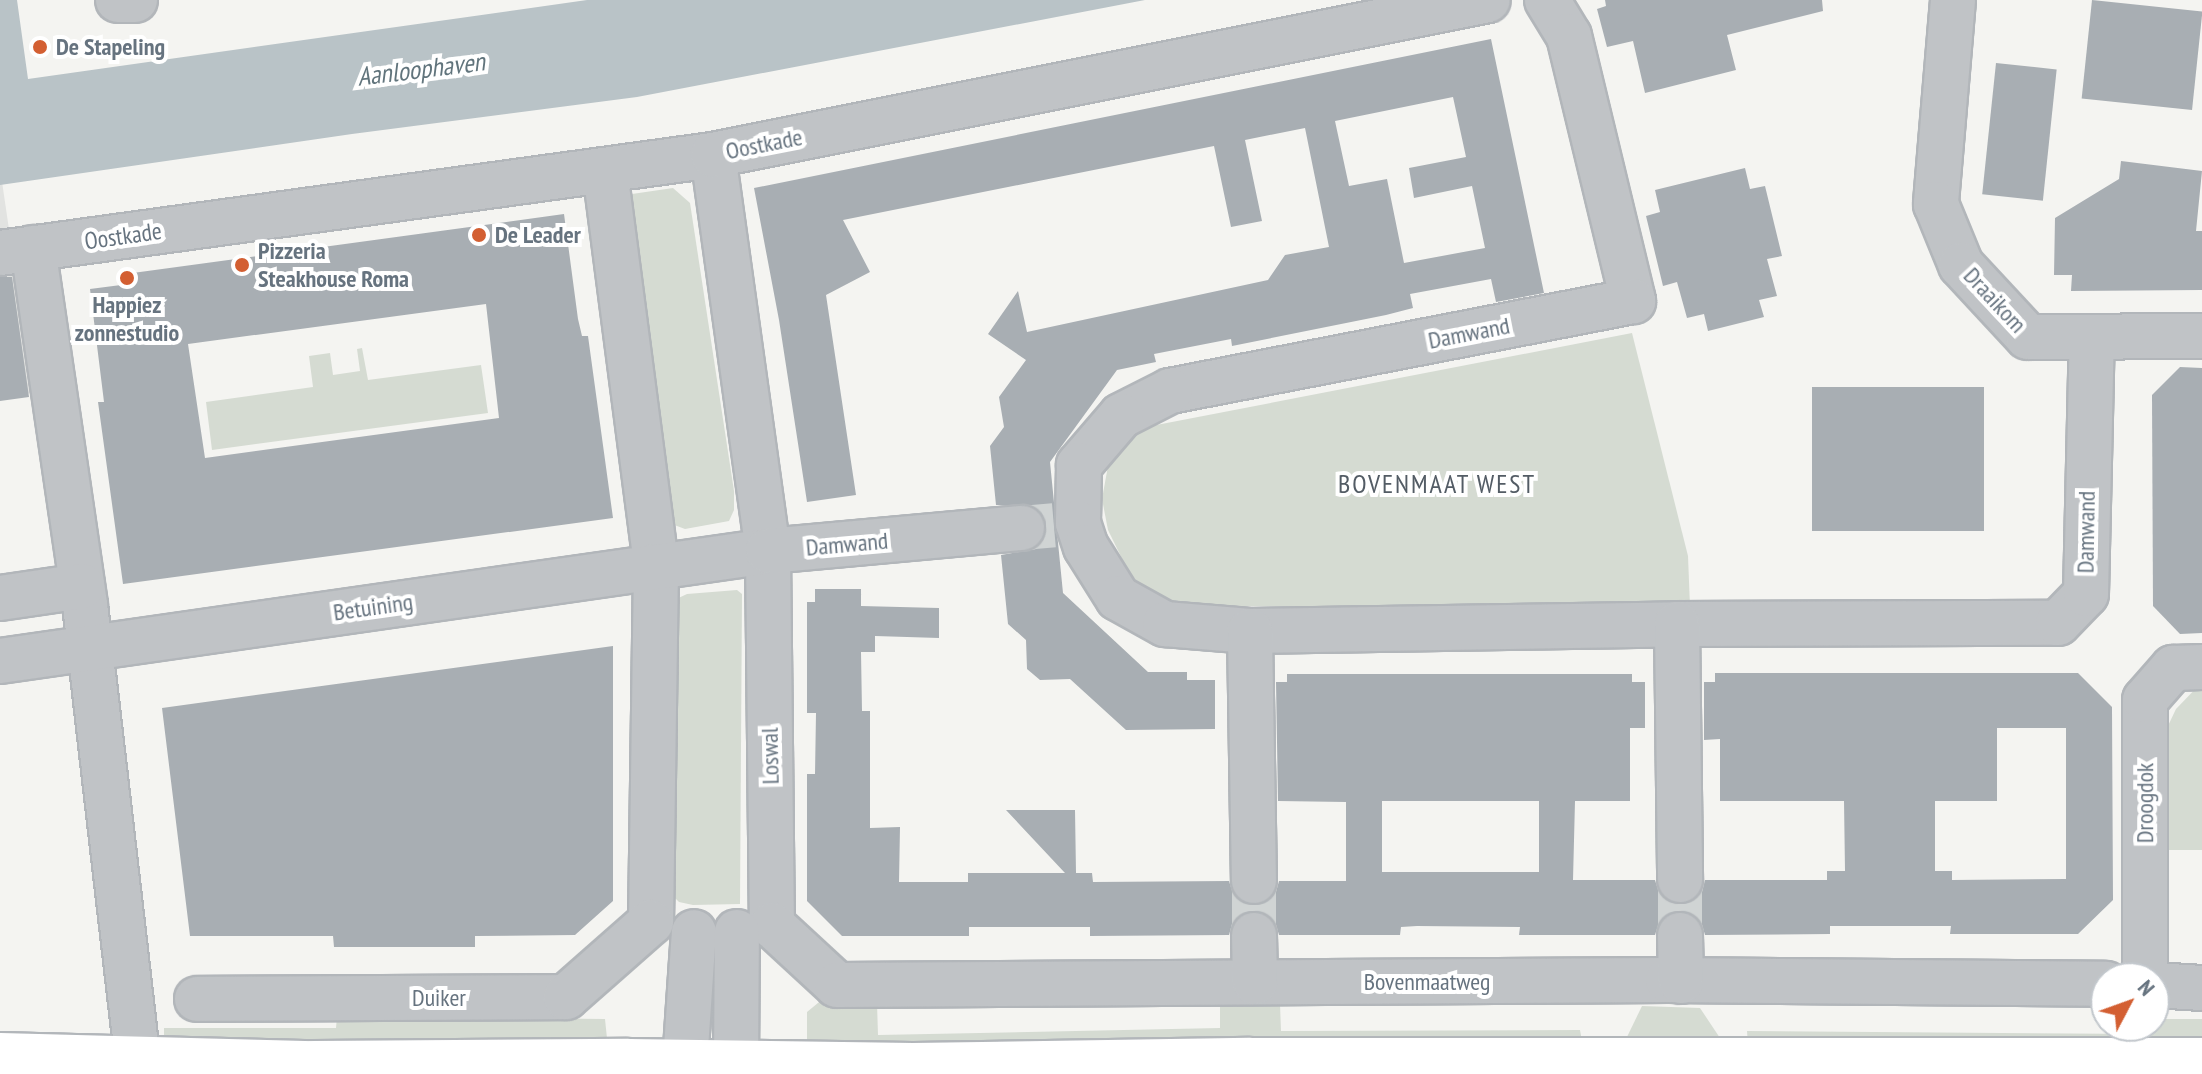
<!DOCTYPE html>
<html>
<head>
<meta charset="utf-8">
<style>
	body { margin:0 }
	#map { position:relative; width:2202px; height:1074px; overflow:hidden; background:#f4f4f1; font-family:"PT Sans Narrow",sans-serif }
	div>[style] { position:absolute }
	.built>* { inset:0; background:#e2e3e1 }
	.green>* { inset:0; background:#d5dbd2 }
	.water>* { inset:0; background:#b9c3c7 }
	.building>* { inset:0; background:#a8aeb3; transform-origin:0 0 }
	.street-tunnel>* { height:44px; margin-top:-22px; transform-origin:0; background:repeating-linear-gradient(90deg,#d0d4d4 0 44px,transparent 0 66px) }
	.roads { filter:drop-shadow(2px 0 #b2b6ba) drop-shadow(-2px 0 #b2b6ba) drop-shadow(0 2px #b2b6ba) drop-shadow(0 -2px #b2b6ba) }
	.street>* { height:44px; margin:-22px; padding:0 22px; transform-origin:22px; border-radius:22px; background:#c0c3c6 }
	.secondary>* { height:44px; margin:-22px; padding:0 22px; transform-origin:22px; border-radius:22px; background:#fff }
	.dots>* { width:22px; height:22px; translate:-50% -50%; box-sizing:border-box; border:4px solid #fff; border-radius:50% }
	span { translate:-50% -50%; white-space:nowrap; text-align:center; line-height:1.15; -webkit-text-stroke:8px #fff; paint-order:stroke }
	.poi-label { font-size:24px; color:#66737f; font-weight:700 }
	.left { translate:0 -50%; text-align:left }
	.street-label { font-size:24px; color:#66737f }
	.water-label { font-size:26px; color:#61747c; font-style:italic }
	.neighbourhood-label { font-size:26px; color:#535c65; letter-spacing:2px }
	.north { position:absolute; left:2090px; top:962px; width:80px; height:80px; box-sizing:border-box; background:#fff; border:2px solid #c2c7cc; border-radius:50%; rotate:49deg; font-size:22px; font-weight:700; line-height:32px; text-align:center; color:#66737f }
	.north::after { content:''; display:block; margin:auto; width:28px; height:36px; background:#d35f32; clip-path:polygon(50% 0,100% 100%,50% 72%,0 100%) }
</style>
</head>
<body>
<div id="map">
	<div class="built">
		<i style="clip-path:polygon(0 168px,33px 393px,0 397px)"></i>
	</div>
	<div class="green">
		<i style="clip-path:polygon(673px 188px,690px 203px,734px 491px,734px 510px,729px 521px,685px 529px,669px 523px,622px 206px,632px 194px)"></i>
		<i style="clip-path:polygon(1632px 333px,1688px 556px,1690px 607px,1194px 606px,1155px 599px,1129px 573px,1108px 530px,1102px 499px,1108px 466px,1125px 444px,1146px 427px)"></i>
		<i style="clip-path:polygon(362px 348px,368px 380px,481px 365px,488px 413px,212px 450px,206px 402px,313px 387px,309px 356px,330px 353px,333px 375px,360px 371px,357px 349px)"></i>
		<i style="clip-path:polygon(737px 590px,742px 594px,740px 904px,693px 905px,679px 902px,672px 895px,670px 602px,687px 594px)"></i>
		<i style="clip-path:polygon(2202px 682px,2202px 850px,2160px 850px,2166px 730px,2176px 709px)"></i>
		<i style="clip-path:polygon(824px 998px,877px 1003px,878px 1035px,1220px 1028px,1220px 1006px,1280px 1004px,1281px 1031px,1580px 1030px,1582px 1041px,816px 1049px,807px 1041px,807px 1012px)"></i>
		<i style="clip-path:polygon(1642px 1006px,1700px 1008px,1720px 1038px,1626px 1039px)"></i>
		<i style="clip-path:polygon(337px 1016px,605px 1019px,608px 1048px,164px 1047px,164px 1028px,336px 1028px)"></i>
		<i style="clip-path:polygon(2154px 1019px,2202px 1019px,2202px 1047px,1748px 1045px,1747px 1031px,2142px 1034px,2142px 1026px,2154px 1026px)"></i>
	</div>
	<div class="water">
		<i style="clip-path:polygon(0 0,17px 0,28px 79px,587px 0,1145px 0,637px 97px,352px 134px,0 185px)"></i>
	</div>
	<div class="building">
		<i style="clip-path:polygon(1605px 0,1822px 0,1823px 11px,1727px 35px,1736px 70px,1645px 93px,1633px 41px,1607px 47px,1597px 9px,1606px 6px)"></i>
		<i style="left:2092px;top:0;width:111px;height:99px;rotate:6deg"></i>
		<i style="clip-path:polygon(evenodd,1491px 39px,1544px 293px,1496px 302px,1491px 279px,1410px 294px,1413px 308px,1386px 315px,1232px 346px,1231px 339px,1154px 354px,1156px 362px,1117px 370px,1050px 462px,1063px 593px,1148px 672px,1187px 672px,1187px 680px,1215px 680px,1215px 729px,1126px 730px,1070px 679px,1040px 680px,1027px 669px,1026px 640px,1008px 624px,1001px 555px,1036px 549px,1044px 539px,1047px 525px,1042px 513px,1032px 505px,996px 505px,990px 446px,1004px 427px,999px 397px,1026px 360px,988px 334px,1018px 291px,1027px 332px,1268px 280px,1285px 255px,1329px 247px,1305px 128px,1245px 140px,1262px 221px,1231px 227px,1214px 146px,843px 220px,870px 272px,826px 295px,856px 495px,807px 502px,779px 320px,754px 188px,1491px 39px,1453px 97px,1466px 157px,1409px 168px,1414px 198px,1472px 186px,1485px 248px,1404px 263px,1387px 179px,1349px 186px,1335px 121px,1453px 97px)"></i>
		<i style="left:1996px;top:63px;width:61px;height:132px;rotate:6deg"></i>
		<i style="clip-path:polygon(2121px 161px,2202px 171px,2196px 231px,2202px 231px,2202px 290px,2071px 291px,2072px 275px,2054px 275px,2055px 218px,2119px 179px)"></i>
		<i style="clip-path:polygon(1745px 168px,1750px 189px,1765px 186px,1782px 256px,1767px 259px,1777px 296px,1759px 300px,1764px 317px,1708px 331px,1704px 314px,1687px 318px,1677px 282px,1663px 286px,1646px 216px,1660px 212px,1655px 190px)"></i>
		<i style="clip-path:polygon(evenodd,564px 214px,578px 319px,582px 336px,588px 336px,613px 518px,123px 584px,98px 402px,104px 402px,90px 289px,121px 285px,118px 275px,564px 214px,486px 304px,499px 418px,205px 458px,188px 344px,486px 304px)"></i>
		<i style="clip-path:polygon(0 277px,12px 277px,29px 397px,0 401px)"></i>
		<i style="clip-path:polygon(2180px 367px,2202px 368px,2202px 633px,2180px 634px,2153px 606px,2152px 395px)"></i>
		<i style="left:1812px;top:387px;width:172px;height:144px"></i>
		<i style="clip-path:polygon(evenodd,815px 589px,861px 589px,861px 606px,939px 608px,939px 638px,875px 636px,875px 652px,861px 652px,862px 711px,870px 711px,870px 828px,900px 827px,899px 882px,968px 882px,968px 873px,1065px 873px,1006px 810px,1075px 810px,1076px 873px,1092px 873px,1093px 882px,1229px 881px,1233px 894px,1243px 903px,1254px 906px,1267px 902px,1276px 892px,1279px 881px,1346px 881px,1346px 802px,1278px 801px,1276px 682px,1287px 682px,1287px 674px,1632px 674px,1632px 682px,1645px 682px,1645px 728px,1630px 728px,1630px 801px,1575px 801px,1573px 880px,1655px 880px,1659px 893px,1667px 901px,1680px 905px,1693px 901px,1702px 892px,1705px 880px,1827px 880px,1827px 871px,1845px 871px,1844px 801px,1720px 801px,1720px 739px,1704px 740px,1704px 682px,1715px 682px,1715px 673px,2078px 673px,2112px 707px,2113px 900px,2078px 934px,1950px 934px,1951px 926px,1830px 926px,1830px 934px,1705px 935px,1701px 921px,1693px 914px,1680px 910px,1666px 914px,1659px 922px,1655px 935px,1519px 935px,1520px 927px,1417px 926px,1401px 927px,1400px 935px,1279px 935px,1275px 921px,1265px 913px,1254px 910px,1240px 914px,1232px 924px,1229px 935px,1090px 936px,1090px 927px,969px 927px,969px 936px,842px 936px,807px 901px,807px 774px,815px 774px,816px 713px,807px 713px,807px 602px,815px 602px,815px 589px,1997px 728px,2066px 728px,2066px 879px,1952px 880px,1952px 871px,1935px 871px,1935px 801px,1997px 801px,1997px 728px,815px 589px,1382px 801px,1539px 801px,1539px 872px,1382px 872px,1382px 801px)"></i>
		<i style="clip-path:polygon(613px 646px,613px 901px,575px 935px,475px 936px,475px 947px,334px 947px,333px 936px,190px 936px,162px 708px)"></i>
	</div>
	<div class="street-tunnel">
		<i style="left:1022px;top:528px;width:32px;rotate:-5deg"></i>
		<i style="left:1680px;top:880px;width:55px;rotate:90deg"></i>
		<i style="left:1254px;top:881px;width:54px;rotate:90deg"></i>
	</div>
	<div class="roads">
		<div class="street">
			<i style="left:118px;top:0;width:17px"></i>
			<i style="left:1547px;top:0;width:42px;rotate:58.6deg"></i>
			<i style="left:1569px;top:36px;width:273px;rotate:76.4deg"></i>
			<i style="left:1633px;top:301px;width:472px;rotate:169deg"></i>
			<i style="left:1170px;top:391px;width:55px;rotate:153deg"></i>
			<i style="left:1121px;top:416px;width:65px;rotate:130.6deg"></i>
			<i style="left:1079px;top:465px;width:58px;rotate:91deg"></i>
			<i style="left:1078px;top:523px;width:25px;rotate:72deg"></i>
			<i style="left:1086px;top:547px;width:60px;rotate:57.9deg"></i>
			<i style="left:1118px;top:598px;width:54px;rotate:29deg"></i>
			<i style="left:1165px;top:624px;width:85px;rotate:4.7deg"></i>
			<i style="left:1250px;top:631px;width:427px;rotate:-0.9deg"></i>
			<i style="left:1677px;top:624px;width:381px;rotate:-0.2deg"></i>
			<i style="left:2058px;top:623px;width:40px;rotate:-46deg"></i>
			<i style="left:2086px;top:594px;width:256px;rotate:-88.7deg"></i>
			<i style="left:1953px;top:0;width:205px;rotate:94.8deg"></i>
			<i style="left:1936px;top:204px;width:66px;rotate:67.7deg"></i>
			<i style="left:1961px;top:265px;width:98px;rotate:47.1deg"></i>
			<i style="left:2028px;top:337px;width:174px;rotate:-0.3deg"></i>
			<i style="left:713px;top:155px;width:400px;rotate:82.1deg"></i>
			<i style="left:768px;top:551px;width:374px;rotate:89.4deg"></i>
			<i style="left:605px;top:171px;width:398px;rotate:82.6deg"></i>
			<i style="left:656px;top:566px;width:356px;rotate:90.8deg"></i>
			<i style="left:33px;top:248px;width:361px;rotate:81.7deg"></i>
			<i style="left:85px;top:605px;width:472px;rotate:83.4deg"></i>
			<i style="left:0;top:253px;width:720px;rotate:-7.83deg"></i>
			<i style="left:713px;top:155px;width:790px;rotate:-11.31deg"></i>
			<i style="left:0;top:598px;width:83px;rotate:-8.3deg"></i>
			<i style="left:1677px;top:624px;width:256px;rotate:89.3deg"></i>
			<i style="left:1250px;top:631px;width:250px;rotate:89.1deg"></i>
			<i style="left:0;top:661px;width:776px;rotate:-8.15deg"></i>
			<i style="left:768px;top:551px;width:255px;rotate:-5.2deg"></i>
			<i style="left:772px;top:925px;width:88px;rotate:42.7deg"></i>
			<i style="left:837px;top:985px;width:831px;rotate:-0.34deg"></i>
			<i style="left:1668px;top:980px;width:438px;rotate:0.5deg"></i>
			<i style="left:1254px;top:935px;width:47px;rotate:88.8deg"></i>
			<i style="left:1680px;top:935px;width:46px;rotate:88.8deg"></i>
			<i style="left:2145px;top:978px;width:278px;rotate:-90deg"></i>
			<i style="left:2145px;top:700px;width:43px;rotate:-48.8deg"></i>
			<i style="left:2173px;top:668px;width:29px;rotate:-2deg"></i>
			<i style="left:2154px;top:985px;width:48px;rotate:3.6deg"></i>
			<i style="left:197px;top:999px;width:369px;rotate:-0.3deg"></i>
			<i style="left:566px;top:997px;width:113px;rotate:-41.4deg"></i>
			<i style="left:689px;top:1074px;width:12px;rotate:-110deg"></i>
			<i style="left:685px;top:1063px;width:131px;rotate:-86.1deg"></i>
			<i style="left:730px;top:1074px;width:12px;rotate:-59deg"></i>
			<i style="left:736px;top:1064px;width:132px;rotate:-89.6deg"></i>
		</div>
		<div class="secondary">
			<i style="left:0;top:1055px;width:314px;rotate:1.5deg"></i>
			<i style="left:314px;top:1063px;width:314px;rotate:-0.4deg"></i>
			<i style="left:628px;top:1061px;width:285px;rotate:0.8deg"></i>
			<i style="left:913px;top:1065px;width:337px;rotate:-0.9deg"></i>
			<i style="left:1250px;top:1060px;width:952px"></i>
		</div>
	</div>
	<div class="dots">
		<i style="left:40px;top:47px;background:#d35f32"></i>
		<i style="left:479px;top:235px;background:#d35f32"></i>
		<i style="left:242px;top:265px;background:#d35f32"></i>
		<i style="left:127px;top:278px;background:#d35f32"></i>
	</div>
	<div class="poi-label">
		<span class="left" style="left:56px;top:47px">De Stapeling</span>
		<span class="left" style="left:495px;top:235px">De Leader</span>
		<span class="left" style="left:258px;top:265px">Pizzeria<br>Steakhouse Roma</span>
		<span style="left:127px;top:319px">Happiez<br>zonnestudio</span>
	</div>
	<div class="street-label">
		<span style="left:764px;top:144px;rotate:-11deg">Oostkade</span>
		<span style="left:123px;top:236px;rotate:-8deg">Oostkade</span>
		<span style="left:1995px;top:300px;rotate:47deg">Draaikom</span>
		<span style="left:1469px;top:333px;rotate:-11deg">Damwand</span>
		<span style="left:2086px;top:532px;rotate:-89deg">Damwand</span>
		<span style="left:847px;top:544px;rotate:-5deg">Damwand</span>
		<span style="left:373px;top:607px;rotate:-8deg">Betuining</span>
		<span style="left:770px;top:756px;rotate:-91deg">Loswal</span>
		<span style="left:2145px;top:803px;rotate:-90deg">Droogdok</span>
		<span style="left:1427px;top:982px">Bovenmaatweg</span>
		<span style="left:439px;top:998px">Duiker</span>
	</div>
	<div class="water-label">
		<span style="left:421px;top:69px;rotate:-7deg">Aanloophaven</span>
	</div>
	<div class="neighbourhood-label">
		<span style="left:1437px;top:484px">BOVENMAAT WEST</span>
	</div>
	<div class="north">N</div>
</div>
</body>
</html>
